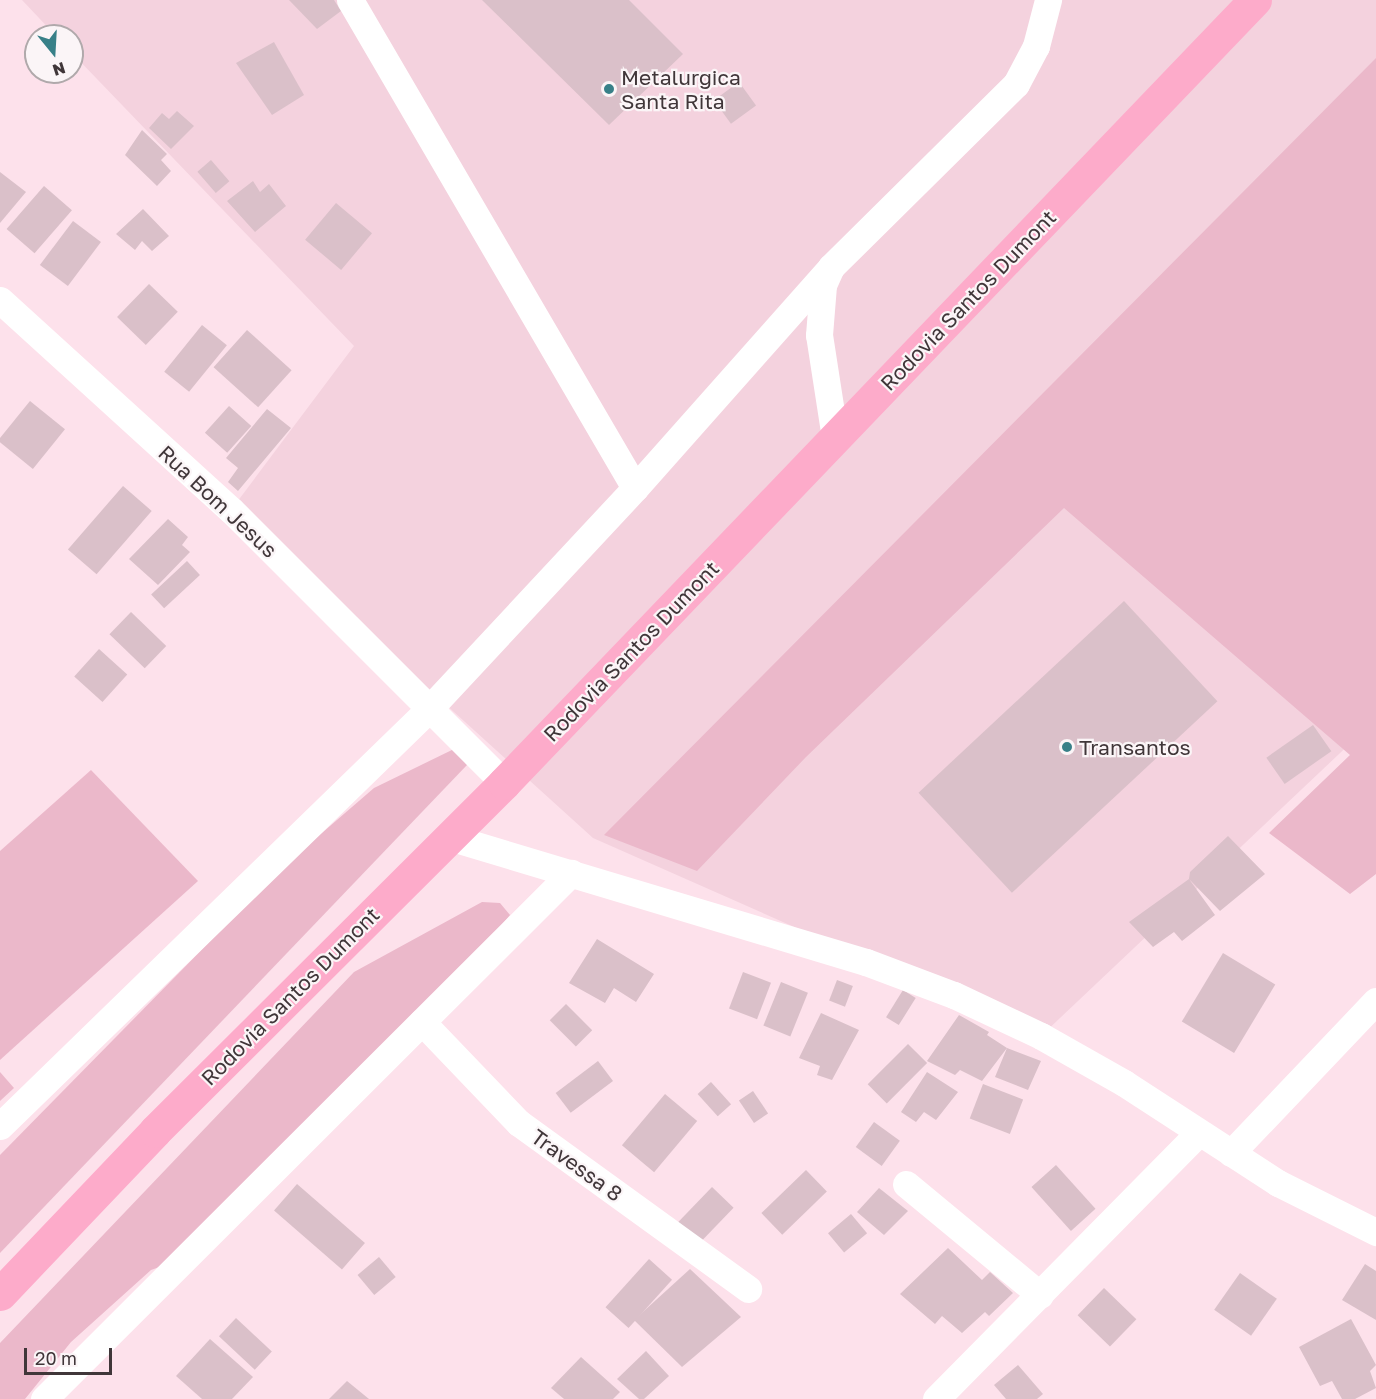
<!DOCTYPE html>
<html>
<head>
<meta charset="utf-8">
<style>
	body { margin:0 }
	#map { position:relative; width:1376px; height:1399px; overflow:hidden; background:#fde1eb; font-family:"Golos Text",sans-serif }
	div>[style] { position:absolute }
	.built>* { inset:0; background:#f4d2de }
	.green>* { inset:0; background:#ebb8ca }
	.building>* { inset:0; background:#dac0c9; transform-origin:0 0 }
	.street>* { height:27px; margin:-13.5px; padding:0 13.5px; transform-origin:13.5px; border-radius:13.5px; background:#fff }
	.highway>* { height:33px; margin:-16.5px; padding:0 16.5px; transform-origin:16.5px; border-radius:16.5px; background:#fdabca }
	.dots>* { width:16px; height:16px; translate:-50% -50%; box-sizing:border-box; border:3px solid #fbf5f7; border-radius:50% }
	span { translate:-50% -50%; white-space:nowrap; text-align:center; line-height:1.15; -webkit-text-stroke:4.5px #fbf5f7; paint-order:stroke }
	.poi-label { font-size:21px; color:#403639 }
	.left { translate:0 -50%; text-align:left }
	.street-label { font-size:21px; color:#403639 }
	.north { position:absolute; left:24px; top:24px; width:60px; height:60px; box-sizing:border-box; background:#fbf5f7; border:2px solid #b0a9ab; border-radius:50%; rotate:162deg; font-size:16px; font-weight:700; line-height:24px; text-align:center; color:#403639 }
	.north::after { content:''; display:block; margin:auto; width:21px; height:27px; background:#388088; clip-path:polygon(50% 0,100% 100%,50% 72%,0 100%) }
	.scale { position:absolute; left:24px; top:1348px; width:88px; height:27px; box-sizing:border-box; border:3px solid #403639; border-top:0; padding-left:8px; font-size:18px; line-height:21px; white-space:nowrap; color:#403639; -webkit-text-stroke:4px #fbf5f7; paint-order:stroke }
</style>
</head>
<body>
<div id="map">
	<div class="built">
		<i style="clip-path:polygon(22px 0,1376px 0,1376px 719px,1041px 1036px,593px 838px,231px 510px,354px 346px,72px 53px,72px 36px,56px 36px)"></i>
	</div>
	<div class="green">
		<i style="clip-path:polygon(1376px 58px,1376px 874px,1350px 894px,1269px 833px,1350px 755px,1064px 508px,806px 757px,697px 871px,604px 835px)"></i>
		<i style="clip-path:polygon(456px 748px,466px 756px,467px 765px,0 1253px,0 1155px,286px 864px,374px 788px)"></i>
		<i style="clip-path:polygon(91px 770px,198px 881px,0 1060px,0 851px)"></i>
		<i style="clip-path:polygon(482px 902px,500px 903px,510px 915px,430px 1011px,176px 1261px,151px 1270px,71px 1342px,25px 1399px,0 1399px,0 1343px,354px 972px)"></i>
		<i style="clip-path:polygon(0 1072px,14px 1088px,0 1101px)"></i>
	</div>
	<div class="building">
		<i style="clip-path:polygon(289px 0,334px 0,341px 11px,317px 29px)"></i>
		<i style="clip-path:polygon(482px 0,629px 0,683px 54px,609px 125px)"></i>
		<i style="clip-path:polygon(274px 42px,304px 95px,272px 115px,236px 63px)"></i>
		<i style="left:739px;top:82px;width:29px;height:31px;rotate:54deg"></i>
		<i style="clip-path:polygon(177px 111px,194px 126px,171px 149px,149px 128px,162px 113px,169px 119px)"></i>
		<i style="clip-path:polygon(142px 130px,167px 154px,161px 160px,171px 171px,157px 186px,125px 155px)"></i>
		<i style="left:211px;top:160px;width:28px;height:18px;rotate:49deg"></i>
		<i style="clip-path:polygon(0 172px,26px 192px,0 223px)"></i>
		<i style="clip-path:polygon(253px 181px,260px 192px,269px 184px,286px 206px,255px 232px,227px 201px)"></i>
		<i style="left:44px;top:186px;width:37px;height:57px;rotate:41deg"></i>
		<i style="left:336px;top:203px;width:47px;height:48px;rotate:40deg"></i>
		<i style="clip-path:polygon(143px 209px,169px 236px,152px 251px,142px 241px,135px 250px,116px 234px)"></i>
		<i style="left:73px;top:221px;width:35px;height:55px;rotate:37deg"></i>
		<i style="left:149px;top:284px;width:40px;height:46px;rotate:44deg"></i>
		<i style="left:202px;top:325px;width:32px;height:60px;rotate:39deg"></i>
		<i style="left:247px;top:330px;width:60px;height:50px;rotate:42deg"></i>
		<i style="left:30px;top:401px;width:45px;height:51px;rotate:39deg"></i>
		<i style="left:229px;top:406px;width:30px;height:36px;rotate:42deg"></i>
		<i style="clip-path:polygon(267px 409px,291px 428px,238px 491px,228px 482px,238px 468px,226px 458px)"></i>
		<i style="left:123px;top:486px;width:38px;height:84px;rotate:41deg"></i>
		<i style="clip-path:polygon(168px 519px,188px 537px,182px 545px,190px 552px,158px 585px,129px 559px)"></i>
		<i style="left:187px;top:561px;width:19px;height:49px;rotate:47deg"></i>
		<i style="left:1124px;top:601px;width:137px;height:281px;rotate:47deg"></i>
		<i style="left:131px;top:612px;width:49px;height:31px;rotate:44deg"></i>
		<i style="left:99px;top:649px;width:38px;height:37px;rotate:42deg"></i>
		<i style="left:1313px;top:725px;width:32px;height:57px;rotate:55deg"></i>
		<i style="clip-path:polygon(1228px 836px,1265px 874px,1220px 911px,1189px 879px,1215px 915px,1182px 941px,1174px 932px,1153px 947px,1129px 922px,1189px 879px,1190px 872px)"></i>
		<i style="clip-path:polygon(597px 939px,654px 974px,636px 1002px,614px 988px,605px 1003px,569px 983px)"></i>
		<i style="left:1223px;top:953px;width:61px;height:80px;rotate:31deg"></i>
		<i style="left:743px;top:972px;width:30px;height:39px;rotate:21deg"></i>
		<i style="left:837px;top:980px;width:17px;height:22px;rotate:21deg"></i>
		<i style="left:781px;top:982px;width:29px;height:47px;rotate:22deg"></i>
		<i style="left:903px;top:990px;width:15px;height:32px;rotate:32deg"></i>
		<i style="left:566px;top:1004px;width:37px;height:23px;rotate:45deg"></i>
		<i style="clip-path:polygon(821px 1013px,859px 1030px,832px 1080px,817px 1075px,820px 1066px,799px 1058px)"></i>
		<i style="clip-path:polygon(959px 1015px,989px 1032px,987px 1035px,1007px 1048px,1041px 1061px,1028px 1090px,995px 1077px,1007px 1048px,982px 1081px,960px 1070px,955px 1075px,927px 1061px)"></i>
		<i style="left:908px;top:1044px;width:27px;height:57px;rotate:45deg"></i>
		<i style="left:598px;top:1061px;width:25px;height:53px;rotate:53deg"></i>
		<i style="clip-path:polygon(927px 1072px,958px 1092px,936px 1120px,924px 1112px,916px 1122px,901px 1112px)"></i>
		<i style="left:711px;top:1082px;width:30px;height:18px;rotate:48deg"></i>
		<i style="left:983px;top:1084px;width:43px;height:37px;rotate:21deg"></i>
		<i style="left:753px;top:1091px;width:27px;height:17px;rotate:56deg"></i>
		<i style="left:665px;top:1094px;width:42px;height:67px;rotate:40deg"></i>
		<i style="left:874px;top:1122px;width:32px;height:31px;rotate:36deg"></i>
		<i style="left:1056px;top:1165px;width:59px;height:33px;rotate:48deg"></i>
		<i style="left:806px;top:1170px;width:30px;height:62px;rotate:46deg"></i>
		<i style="left:297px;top:1184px;width:90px;height:35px;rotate:41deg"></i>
		<i style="left:712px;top:1187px;width:30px;height:53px;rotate:44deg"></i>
		<i style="clip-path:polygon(879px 1188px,908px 1211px,884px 1235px,857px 1212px)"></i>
		<i style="left:851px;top:1214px;width:25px;height:30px;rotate:50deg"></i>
		<i style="clip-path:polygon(948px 1248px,982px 1280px,990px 1272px,1013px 1293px,989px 1316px,985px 1312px,962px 1333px,942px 1316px,935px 1324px,900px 1294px)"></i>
		<i style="left:379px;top:1257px;width:26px;height:28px;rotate:50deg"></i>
		<i style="left:649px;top:1259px;width:31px;height:65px;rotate:42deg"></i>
		<i style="clip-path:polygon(1365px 1264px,1376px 1271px,1376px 1320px,1342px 1300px)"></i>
		<i style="clip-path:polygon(690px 1269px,741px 1317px,682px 1367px,634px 1320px)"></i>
		<i style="left:1240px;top:1273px;width:45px;height:45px;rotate:35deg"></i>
		<i style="left:1104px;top:1288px;width:45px;height:38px;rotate:44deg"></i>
		<i style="left:236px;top:1318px;width:49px;height:25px;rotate:43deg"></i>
		<i style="clip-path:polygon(1351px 1319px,1376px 1365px,1370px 1371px,1376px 1388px,1355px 1399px,1342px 1399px,1332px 1381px,1320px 1386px,1299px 1347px)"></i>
		<i style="clip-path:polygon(210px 1339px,253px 1377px,232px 1399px,202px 1399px,176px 1376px)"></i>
		<i style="clip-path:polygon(646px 1351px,669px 1376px,644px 1399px,639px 1399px,617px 1379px)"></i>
		<i style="clip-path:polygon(581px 1357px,620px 1392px,613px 1399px,564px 1399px,551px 1388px)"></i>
		<i style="clip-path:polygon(1018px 1365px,1043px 1394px,1037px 1399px,1006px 1399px,994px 1385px)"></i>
		<i style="clip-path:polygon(347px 1381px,369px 1399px,329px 1399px)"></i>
	</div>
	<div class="street">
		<i style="left:350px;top:0;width:565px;rotate:59.71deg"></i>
		<i style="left:0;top:300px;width:312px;rotate:42.3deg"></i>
		<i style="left:231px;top:510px;width:386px;rotate:45deg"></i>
		<i style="left:835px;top:438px;width:104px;rotate:-98.8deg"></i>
		<i style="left:819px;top:335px;width:50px;rotate:-85.4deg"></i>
		<i style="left:823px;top:285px;width:20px;rotate:-66deg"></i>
		<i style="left:831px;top:267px;width:260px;rotate:-44.7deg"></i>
		<i style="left:1016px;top:84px;width:43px;rotate:-62.2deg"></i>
		<i style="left:1036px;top:46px;width:48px;rotate:-75.4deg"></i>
		<i style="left:449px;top:837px;width:435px;rotate:16.7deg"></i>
		<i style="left:866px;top:962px;width:94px;rotate:20.6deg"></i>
		<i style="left:954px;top:995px;width:96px;rotate:25.2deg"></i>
		<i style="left:1041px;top:1036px;width:95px;rotate:29.5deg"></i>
		<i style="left:1124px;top:1083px;width:184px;rotate:33deg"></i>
		<i style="left:1278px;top:1183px;width:110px;rotate:26.6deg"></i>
		<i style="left:422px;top:1022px;width:140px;rotate:46.2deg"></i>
		<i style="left:519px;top:1123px;width:283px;rotate:35.9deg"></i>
		<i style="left:0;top:1126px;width:598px;rotate:-44.19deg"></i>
		<i style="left:429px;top:709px;width:302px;rotate:-47deg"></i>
		<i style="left:635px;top:488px;width:295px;rotate:-48.4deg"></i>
		<i style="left:1231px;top:1153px;width:210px;rotate:-46.4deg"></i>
		<i style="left:906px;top:1184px;width:174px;rotate:39.6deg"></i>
		<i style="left:44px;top:1399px;width:745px;rotate:-44.95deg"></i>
		<i style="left:936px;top:1399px;width:373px;rotate:-45.4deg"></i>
	</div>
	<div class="highway">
		<i style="left:0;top:1294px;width:225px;rotate:-46.4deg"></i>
		<i style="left:155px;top:1131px;width:493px;rotate:-44.9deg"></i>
		<i style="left:504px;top:783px;width:1085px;rotate:-46.2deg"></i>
	</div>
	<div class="dots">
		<i style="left:609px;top:89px;background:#388088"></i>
		<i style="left:1067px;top:747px;background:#388088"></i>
	</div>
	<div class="poi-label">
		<span class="left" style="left:621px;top:89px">Metalurgica<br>Santa Rita</span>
		<span class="left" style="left:1079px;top:747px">Transantos</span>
	</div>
	<div class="street-label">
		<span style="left:968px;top:300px;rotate:-46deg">Rodovia Santos Dumont</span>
		<span style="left:218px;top:501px;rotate:43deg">Rua Bom Jesus</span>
		<span style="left:631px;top:651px;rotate:-46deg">Rodovia Santos Dumont</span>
		<span style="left:290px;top:996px;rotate:-45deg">Rodovia Santos Dumont</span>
		<span style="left:577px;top:1165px;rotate:36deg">Travessa 8</span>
	</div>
	<div class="north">N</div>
	<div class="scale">20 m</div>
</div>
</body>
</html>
